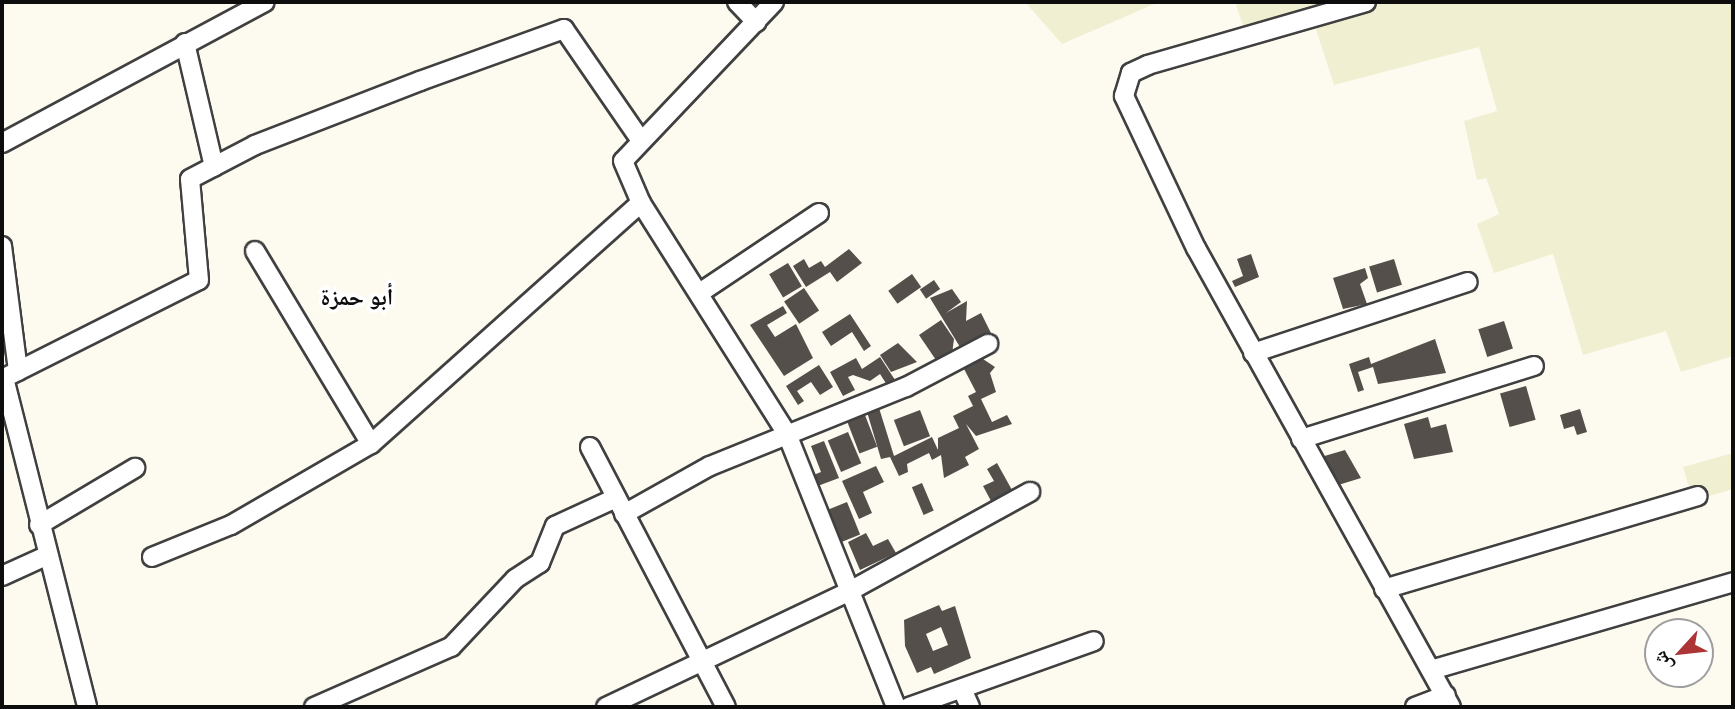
<!DOCTYPE html>
<html>
<head>
<meta charset="utf-8">
<style>
	body { margin:0 }
	#map { position:relative; width:1735px; height:709px; overflow:hidden; background:#fdfbef; font-family:Merriweather,"Noto Naskh Arabic",serif }
	div>[style] { position:absolute }
	.farmland>* { inset:0; background:#f1efd2 }
	.building>* { inset:0; background:#554f4b; transform-origin:0 0 }
	.roads { filter:drop-shadow(2px 0 #404040) drop-shadow(-2px 0 #404040) drop-shadow(0 2px #404040) drop-shadow(0 -2px #404040) }
	.street>* { height:18px; margin:-9px; padding:0 9px; transform-origin:9px; border-radius:9px; background:#fff }
	span { translate:-50% -50%; white-space:nowrap; text-align:center; line-height:1.15; -webkit-text-stroke:7px #fff; paint-order:stroke }
	.neighbourhood-label { font-size:23px; color:#0d0d0d; font-weight:700 }
	.frame { position:absolute; inset:0; border:4px solid #0d0d0d; pointer-events:none }
	.north { position:absolute; left:1644px; top:618px; width:70px; height:70px; box-sizing:border-box; background:#fff; border:2px solid #9e9e9e; border-radius:50%; rotate:243deg; font-size:19px; font-weight:700; line-height:28px; text-align:center; color:#0d0d0d }
	.north::after { content:''; display:block; margin:auto; width:24px; height:32px; background:#ae3536; clip-path:polygon(50% 0,100% 100%,50% 72%,0 100%) }
</style>
</head>
<body>
<div id="map">
	<div class="farmland">
		<i style="clip-path:polygon(1025px 2px,1159px 2px,1062px 44px)"></i>
		<i style="clip-path:polygon(1235px 2px,1733px 2px,1733px 356px,1681px 372px,1666px 331px,1583px 355px,1553px 254px,1494px 273px,1477px 224px,1499px 214px,1486px 178px,1477px 180px,1464px 121px,1497px 111px,1479px 47px,1334px 85px,1310px 11px,1244px 29px)"></i>
		<i style="clip-path:polygon(1733px 453px,1733px 489px,1693px 501px,1683px 467px)"></i>
	</div>
	<div class="building">
		<i style="clip-path:polygon(849px 249px,862px 263px,837px 282px,830px 272px,806px 287px,793px 266px,804px 259px,809px 268px,821px 261px,825px 267px)"></i>
		<i style="clip-path:polygon(1251px 254px,1259px 277px,1235px 287px,1232px 281px,1243px 276px,1237px 259px)"></i>
		<i style="left:1394px;top:259px;width:27px;height:26px;rotate:73deg"></i>
		<i style="left:788px;top:263px;width:27px;height:22px;rotate:59deg"></i>
		<i style="clip-path:polygon(1365px 268px,1368px 278px,1360px 284px,1367px 304px,1343px 309px,1333px 278px)"></i>
		<i style="left:912px;top:274px;width:16px;height:29px;rotate:55deg"></i>
		<i style="left:934px;top:280px;width:11px;height:17px;rotate:56deg"></i>
		<i style="left:804px;top:288px;width:27px;height:24px;rotate:56deg"></i>
		<i style="clip-path:polygon(952px 289px,961px 302px,946px 313px,967px 301px,966px 321px,981px 313px,992px 335px,960px 347px,930px 298px)"></i>
		<i style="clip-path:polygon(783px 306px,787px 313px,767px 325px,775px 337px,796px 324px,813px 358px,784px 376px,750px 325px)"></i>
		<i style="clip-path:polygon(850px 314px,871px 346px,864px 351px,852px 332px,831px 346px,822px 332px)"></i>
		<i style="clip-path:polygon(941px 320px,954px 339px,952px 354px,938px 363px,919px 335px)"></i>
		<i style="left:1504px;top:321px;width:29px;height:27px;rotate:72deg"></i>
		<i style="clip-path:polygon(1435px 339px,1446px 373px,1378px 384px,1373px 367px,1358px 372px,1364px 390px,1358px 392px,1349px 364px,1369px 357px,1371px 364px)"></i>
		<i style="clip-path:polygon(898px 343px,917px 362px,891px 372px,880px 355px)"></i>
		<i style="clip-path:polygon(880px 357px,897px 383px,889px 388px,880px 374px,870px 381px,853px 375px,848px 377px,855px 390px,843px 396px,830px 372px,856px 358px,862px 369px)"></i>
		<i style="clip-path:polygon(980px 357px,995px 367px,990px 373px,996px 392px,981px 399px,992px 422px,1007px 415px,1012px 424px,976px 436px,966px 424px,979px 449px,965px 457px,969px 465px,944px 478px,941px 455px,932px 460px,929px 453px,907px 464px,908px 472px,899px 476px,890px 457px,881px 459px,867px 412px,879px 408px,894px 456px,932px 437px,938px 450px,938px 438px,959px 428px,953px 416px,973px 406px,968px 396px,976px 392px,963px 367px)"></i>
		<i style="clip-path:polygon(819px 365px,833px 387px,820px 395px,811px 382px,797px 391px,804px 401px,798px 405px,786px 386px)"></i>
		<i style="left:1526px;top:386px;width:35px;height:27px;rotate:74deg"></i>
		<i style="clip-path:polygon(1580px 409px,1587px 432px,1577px 435px,1574px 426px,1564px 429px,1560px 415px)"></i>
		<i style="left:920px;top:410px;width:28px;height:28px;rotate:69deg"></i>
		<i style="left:865px;top:415px;width:34px;height:19px;rotate:69deg"></i>
		<i style="clip-path:polygon(1428px 417px,1431px 428px,1446px 424px,1453px 452px,1414px 459px,1404px 424px)"></i>
		<i style="left:848px;top:432px;width:34px;height:22px;rotate:67deg"></i>
		<i style="clip-path:polygon(824px 441px,839px 478px,815px 487px,811px 476px,821px 472px,811px 446px)"></i>
		<i style="clip-path:polygon(1345px 450px,1361px 478px,1335px 486px,1321px 457px)"></i>
		<i style="clip-path:polygon(997px 463px,1012px 490px,991px 501px,983px 486px,994px 481px,987px 469px)"></i>
		<i style="clip-path:polygon(876px 466px,884px 482px,863px 492px,872px 513px,859px 519px,842px 481px)"></i>
		<i style="left:922px;top:483px;width:30px;height:11px;rotate:67deg"></i>
		<i style="left:847px;top:502px;width:35px;height:20px;rotate:68deg"></i>
		<i style="clip-path:polygon(866px 533px,873px 546px,888px 539px,896px 553px,860px 570px,848px 542px)"></i>
		<i style="clip-path:polygon(evenodd,939px 605px,942px 611px,955px 606px,971px 658px,934px 674px,931px 667px,917px 673px,905px 646px,904px 620px,939px 605px,941px 627px,948px 645px,933px 651px,926px 634px,941px 627px)"></i>
	</div>
	<div class="roads">
		<div class="street">
			<i style="left:737px;top:2px;width:28px;rotate:46deg"></i>
			<i style="left:774px;top:2px;width:219px;rotate:133.5deg"></i>
			<i style="left:623px;top:161px;width:46px;rotate:66.8deg"></i>
			<i style="left:641px;top:203px;width:273px;rotate:57.7deg"></i>
			<i style="left:787px;top:434px;width:294px;rotate:68.2deg"></i>
			<i style="left:1366px;top:2px;width:227px;rotate:163.9deg"></i>
			<i style="left:1148px;top:65px;width:19px;rotate:155deg"></i>
			<i style="left:1131px;top:73px;width:24px;rotate:107deg"></i>
			<i style="left:1124px;top:96px;width:168px;rotate:64.7deg"></i>
			<i style="left:1196px;top:248px;width:525px;rotate:60.95deg"></i>
			<i style="left:185px;top:43px;width:127px;rotate:76.8deg"></i>
			<i style="left:2px;top:143px;width:298px;rotate:-28.2deg"></i>
			<i style="left:2px;top:246px;width:126px;rotate:82.7deg"></i>
			<i style="left:255px;top:251px;width:225px;rotate:59deg"></i>
			<i style="left:701px;top:292px;width:142px;rotate:-33.8deg"></i>
			<i style="left:1253px;top:353px;width:226px;rotate:-18.3deg"></i>
			<i style="left:4px;top:378px;width:339px;rotate:75.8deg"></i>
			<i style="left:2px;top:379px;width:220px;rotate:-26.7deg"></i>
			<i style="left:199px;top:280px;width:101px;rotate:-95.1deg"></i>
			<i style="left:190px;top:179px;width:73px;rotate:-27.6deg"></i>
			<i style="left:255px;top:145px;width:177px;rotate:-21.2deg"></i>
			<i style="left:420px;top:81px;width:153px;rotate:-19.9deg"></i>
			<i style="left:564px;top:29px;width:134px;rotate:55.4deg"></i>
			<i style="left:1301px;top:439px;width:244px;rotate:-17.4deg"></i>
			<i style="left:590px;top:447px;width:293px;rotate:62.4deg"></i>
			<i style="left:624px;top:514px;width:98px;rotate:-29.2deg"></i>
			<i style="left:710px;top:466px;width:211px;rotate:-22deg"></i>
			<i style="left:906px;top:387px;width:93px;rotate:-27.7deg"></i>
			<i style="left:39px;top:525px;width:112px;rotate:-30.7deg"></i>
			<i style="left:152px;top:557px;width:85px;rotate:-22.1deg"></i>
			<i style="left:231px;top:525px;width:162px;rotate:-30.1deg"></i>
			<i style="left:371px;top:444px;width:362px;rotate:-41.8deg"></i>
			<i style="left:2px;top:576px;width:48px;rotate:-24.4deg"></i>
			<i style="left:1384px;top:589px;width:327px;rotate:-16.5deg"></i>
			<i style="left:1431px;top:670px;width:315px;rotate:-16.2deg"></i>
			<i style="left:962px;top:689px;width:20px;rotate:66deg"></i>
			<i style="left:314px;top:707px;width:150px;rotate:-23.7deg"></i>
			<i style="left:451px;top:647px;width:93px;rotate:-46.7deg"></i>
			<i style="left:515px;top:579px;width:30px;rotate:-33deg"></i>
			<i style="left:540px;top:563px;width:40px;rotate:-68deg"></i>
			<i style="left:555px;top:526px;width:67px;rotate:-24.7deg"></i>
			<i style="left:606px;top:707px;width:268px;rotate:-25.4deg"></i>
			<i style="left:848px;top:592px;width:208px;rotate:-28.8deg"></i>
			<i style="left:909px;top:707px;width:196px;rotate:-19.6deg"></i>
			<i style="left:1415px;top:707px;width:33px;rotate:-21deg"></i>
		</div>
	</div>
	<div class="neighbourhood-label">
		<span style="left:357px;top:297px">أبو حمزة</span>
	</div>
	<div class="frame"></div>
	<div class="north">ش</div>
</div>
</body>
</html>
